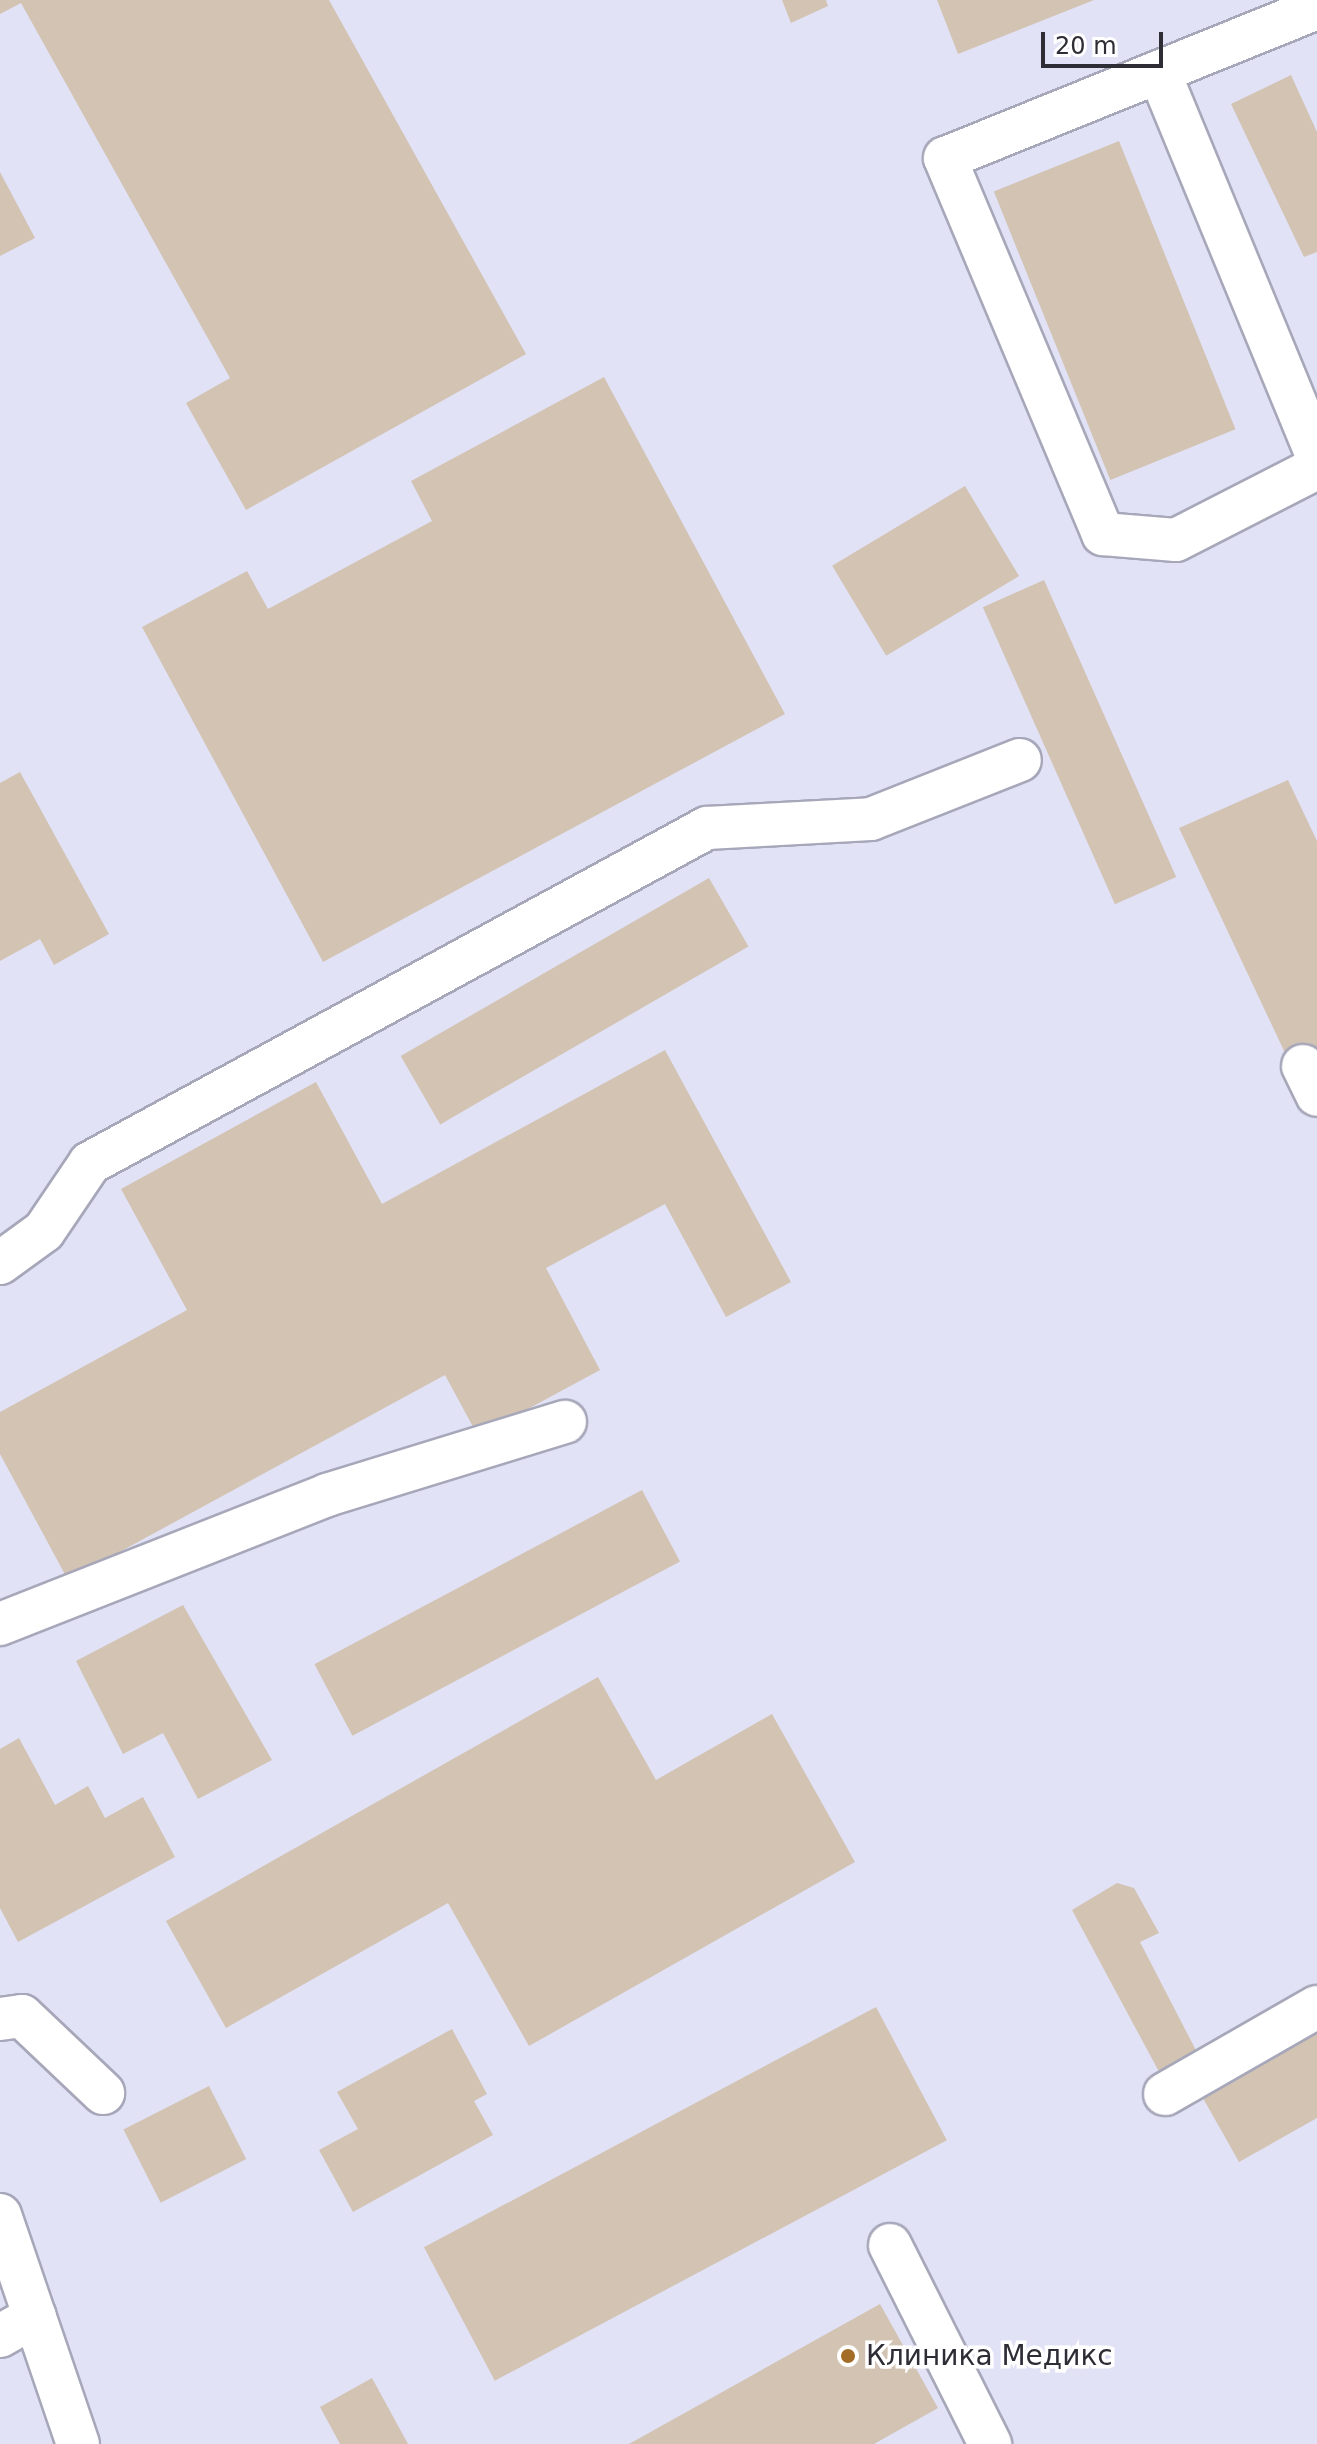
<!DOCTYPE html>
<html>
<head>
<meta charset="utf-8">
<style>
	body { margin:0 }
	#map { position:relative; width:1317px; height:2444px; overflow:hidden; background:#e2e2f6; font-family:"DejaVu Sans",sans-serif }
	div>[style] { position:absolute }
	.building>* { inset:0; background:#d2c3b3; transform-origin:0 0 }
	.roads { filter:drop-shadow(2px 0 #a7a7ba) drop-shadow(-2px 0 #a7a7ba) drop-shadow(0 2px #a7a7ba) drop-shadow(0 -2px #a7a7ba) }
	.minor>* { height:42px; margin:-21px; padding:0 21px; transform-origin:21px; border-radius:21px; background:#fff }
	.dots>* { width:22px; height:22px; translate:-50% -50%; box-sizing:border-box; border:4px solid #fff; border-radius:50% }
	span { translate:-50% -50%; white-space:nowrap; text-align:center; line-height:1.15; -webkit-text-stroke:7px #fff; paint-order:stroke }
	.poi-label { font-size:28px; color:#2e2d35 }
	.left { translate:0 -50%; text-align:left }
	.scale { position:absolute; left:1041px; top:32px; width:122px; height:36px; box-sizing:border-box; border:4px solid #2e2d35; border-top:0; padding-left:10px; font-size:24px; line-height:28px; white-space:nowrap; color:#2e2d35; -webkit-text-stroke:6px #fff; paint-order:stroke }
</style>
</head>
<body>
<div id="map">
	<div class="building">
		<i style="clip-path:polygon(0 0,329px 0,526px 354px,246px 510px,186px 403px,230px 378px,21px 3px,0 14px)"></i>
		<i style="clip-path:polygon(782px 0,826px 0,828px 6px,791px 23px)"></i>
		<i style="clip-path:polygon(937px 0,1094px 0,958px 54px)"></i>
		<i style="clip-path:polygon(1291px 75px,1317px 132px,1317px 252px,1304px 257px,1231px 104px)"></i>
		<i style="left:1119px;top:141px;width:311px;height:135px;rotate:68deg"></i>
		<i style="clip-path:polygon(0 172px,35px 238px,0 256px)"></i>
		<i style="clip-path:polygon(604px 377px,785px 714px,323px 962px,142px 627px,247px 571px,268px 609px,432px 521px,411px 481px)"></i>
		<i style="left:965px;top:486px;width:105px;height:155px;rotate:59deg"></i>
		<i style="left:1044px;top:580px;width:325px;height:67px;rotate:66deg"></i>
		<i style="clip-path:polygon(20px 772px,109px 934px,54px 965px,40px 939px,0 961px,0 783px)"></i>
		<i style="clip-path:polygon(1288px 780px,1317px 841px,1317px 1068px,1306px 1044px,1286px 1055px,1179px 828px)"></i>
		<i style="left:709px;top:878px;width:79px;height:356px;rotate:60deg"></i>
		<i style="clip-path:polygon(665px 1050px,791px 1282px,726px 1317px,665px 1204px,546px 1268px,600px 1370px,478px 1436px,445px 1375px,68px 1580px,0 1454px,0 1412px,187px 1310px,121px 1189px,316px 1082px,382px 1204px)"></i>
		<i style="left:642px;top:1490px;width:81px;height:371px;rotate:62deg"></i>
		<i style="clip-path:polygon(183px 1605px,272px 1760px,198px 1799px,163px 1733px,123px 1754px,76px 1661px)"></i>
		<i style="clip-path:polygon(598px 1677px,656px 1780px,772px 1714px,855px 1862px,529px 2046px,448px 1903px,226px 2028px,166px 1921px)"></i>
		<i style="clip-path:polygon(19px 1738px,55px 1805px,88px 1786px,105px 1818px,143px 1797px,175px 1857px,18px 1942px,0 1908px,0 1749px)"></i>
		<i style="clip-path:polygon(1117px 1883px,1134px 1888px,1159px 1933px,1140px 1942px,1202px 2062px,1164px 2081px,1072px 1910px)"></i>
		<i style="left:876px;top:2007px;width:151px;height:512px;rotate:62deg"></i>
		<i style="clip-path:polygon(1317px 2025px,1317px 2118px,1239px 2162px,1199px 2091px)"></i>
		<i style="clip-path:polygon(452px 2029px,487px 2094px,474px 2101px,493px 2135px,353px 2212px,319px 2150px,358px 2129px,337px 2092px)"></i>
		<i style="left:209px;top:2086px;width:82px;height:96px;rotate:63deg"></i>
		<i style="clip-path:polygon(880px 2304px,938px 2408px,874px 2444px,629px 2444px)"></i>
		<i style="clip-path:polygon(372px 2378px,408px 2444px,340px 2444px,320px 2407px)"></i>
	</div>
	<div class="roads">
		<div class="minor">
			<i style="left:1317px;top:8px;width:401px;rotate:158deg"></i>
			<i style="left:945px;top:158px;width:408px;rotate:67.2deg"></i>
			<i style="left:1103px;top:534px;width:73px;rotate:4.7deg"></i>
			<i style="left:1176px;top:540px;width:158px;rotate:-27.1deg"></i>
			<i style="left:1159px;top:72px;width:414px;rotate:67.6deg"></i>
			<i style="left:1303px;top:1066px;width:32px;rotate:64deg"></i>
			<i style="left:0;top:1263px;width:54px;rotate:-36deg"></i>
			<i style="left:44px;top:1231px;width:82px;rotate:-55.9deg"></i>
			<i style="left:90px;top:1163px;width:702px;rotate:-28.5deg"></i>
			<i style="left:707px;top:828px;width:164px;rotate:-3.1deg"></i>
			<i style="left:871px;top:819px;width:160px;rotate:-21.6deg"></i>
			<i style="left:0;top:1624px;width:352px;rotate:-21.5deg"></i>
			<i style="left:327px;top:1495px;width:249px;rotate:-17.1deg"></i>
			<i style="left:0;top:2019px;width:22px;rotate:-8deg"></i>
			<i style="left:22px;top:2016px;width:112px;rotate:43.5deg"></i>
			<i style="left:1165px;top:2094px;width:175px;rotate:-29.8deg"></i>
			<i style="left:0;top:2215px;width:242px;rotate:71.2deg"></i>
			<i style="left:890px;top:2245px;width:223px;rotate:63.3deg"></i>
			<i style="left:0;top:2336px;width:40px;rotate:-29.7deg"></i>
		</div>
	</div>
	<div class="dots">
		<i style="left:848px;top:2356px;background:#a36d27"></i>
	</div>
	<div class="poi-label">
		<span class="left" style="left:866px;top:2356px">Клиника Медикс</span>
	</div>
	<div class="scale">20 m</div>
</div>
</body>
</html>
